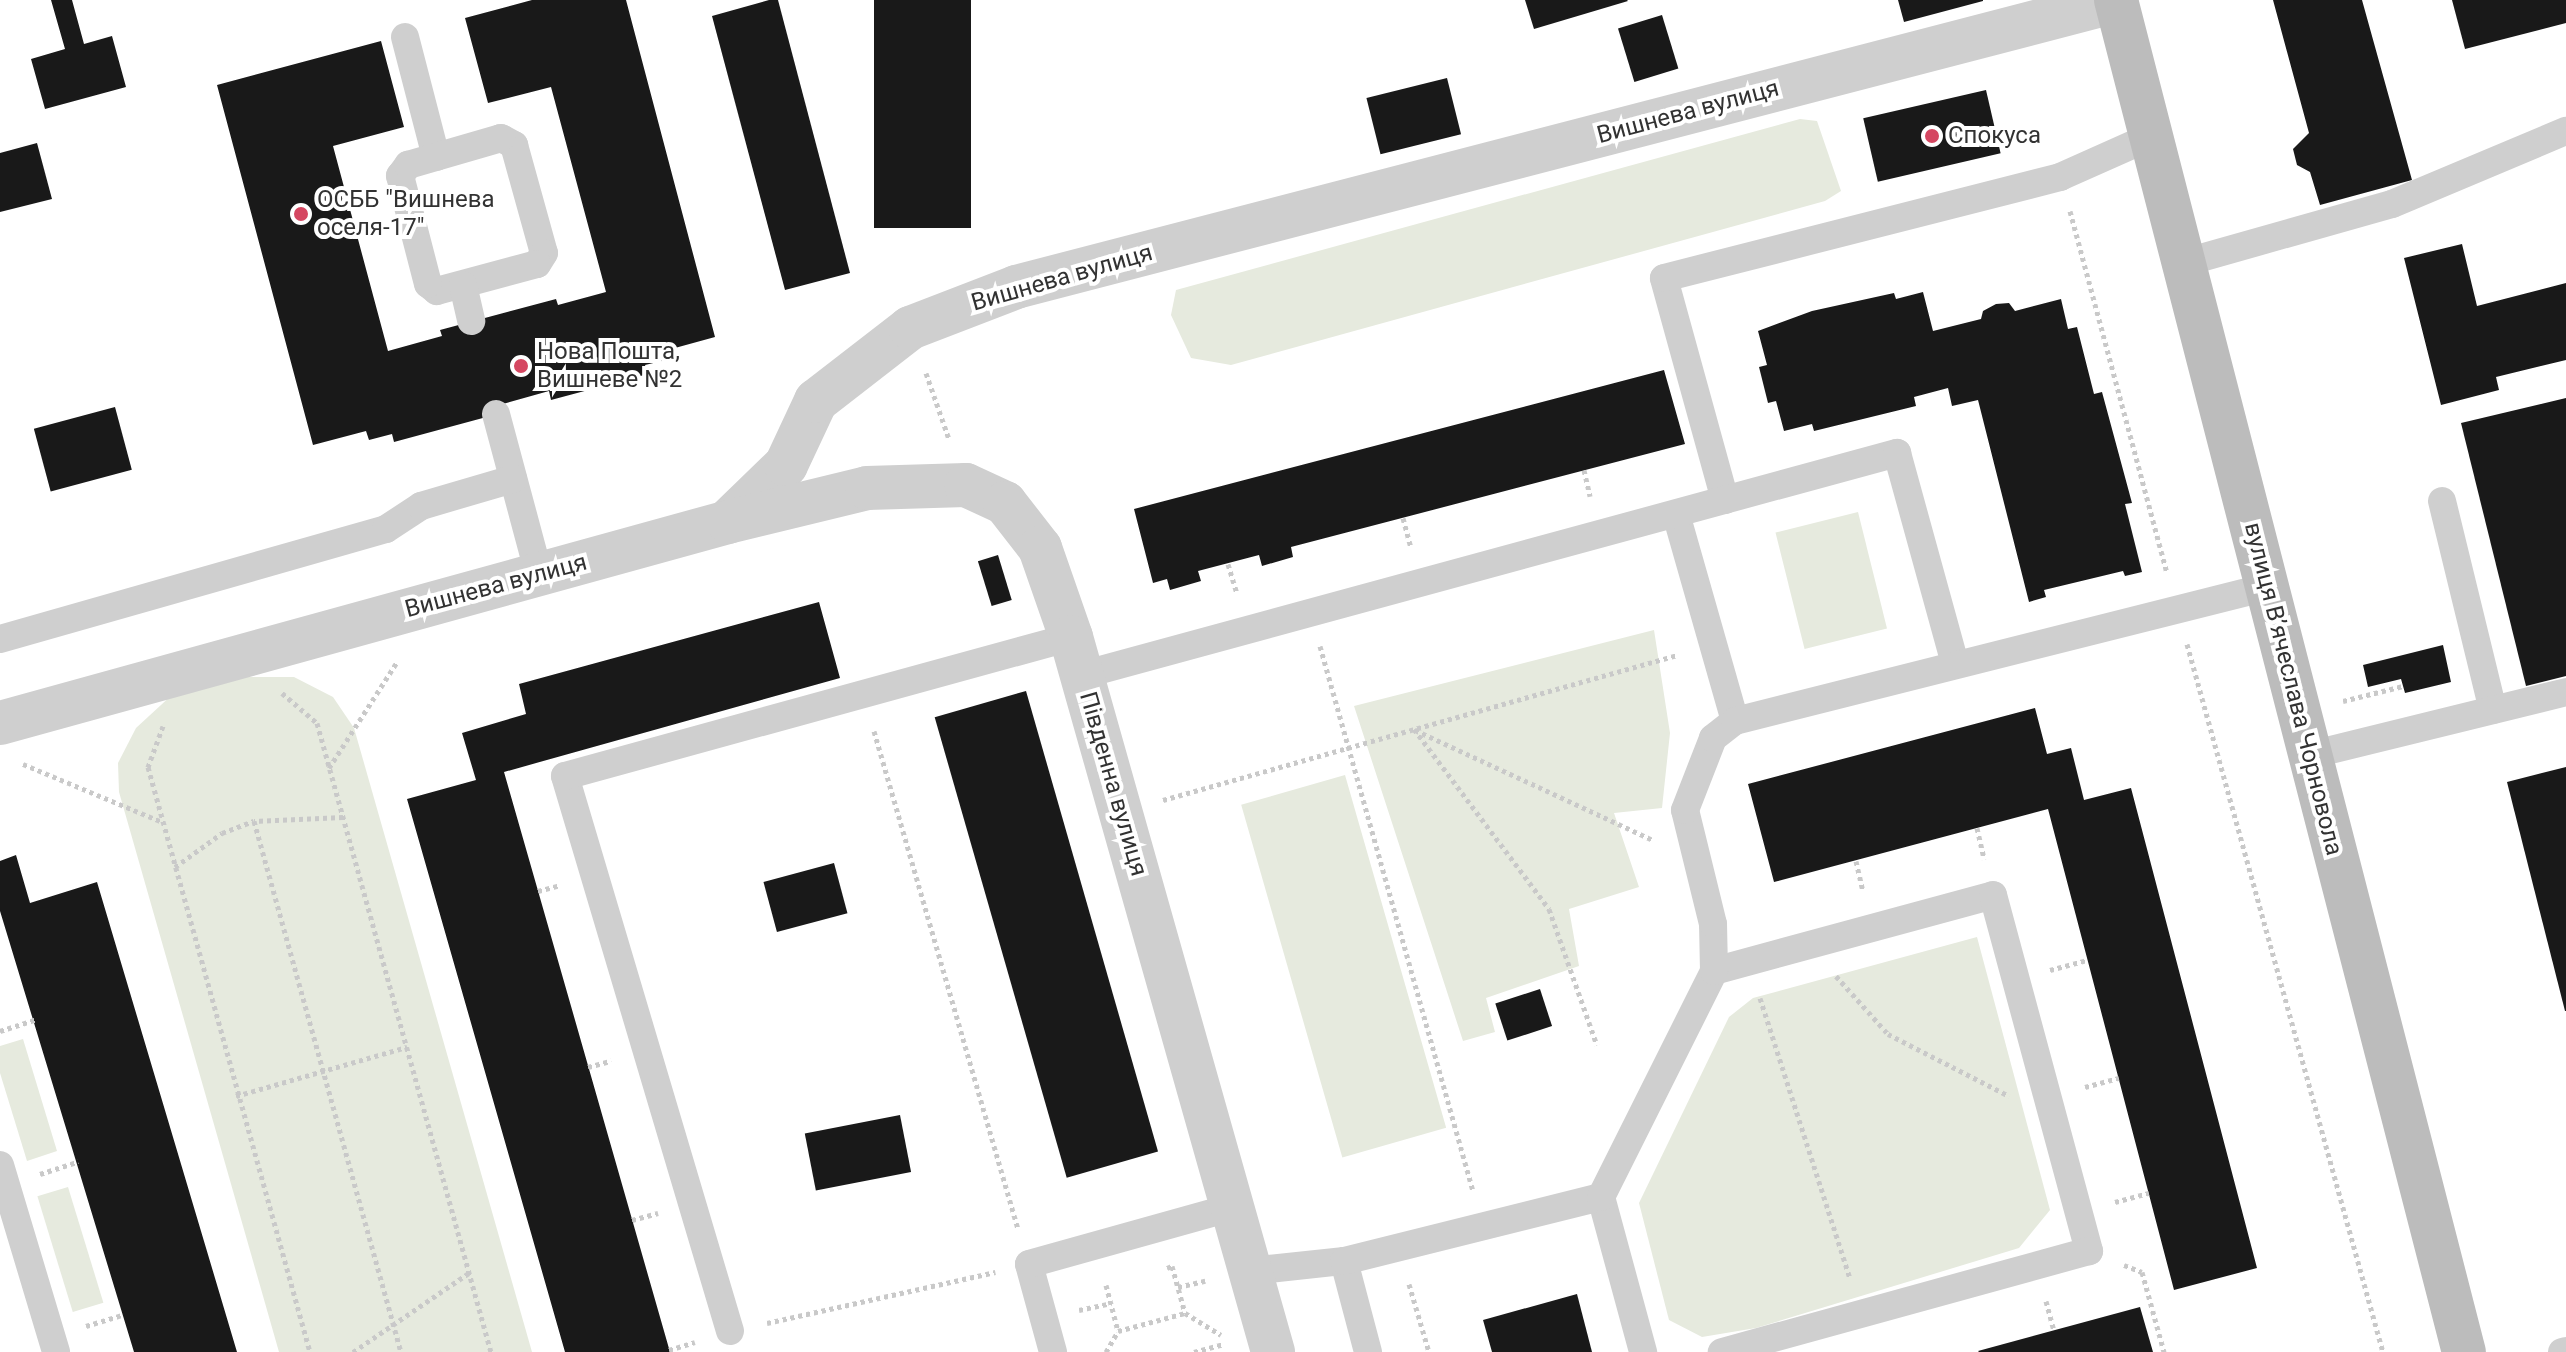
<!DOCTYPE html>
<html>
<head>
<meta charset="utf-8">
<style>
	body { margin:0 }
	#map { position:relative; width:2566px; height:1352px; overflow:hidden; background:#fff; font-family:Roboto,sans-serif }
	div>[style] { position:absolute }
	.green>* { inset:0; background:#e6eade; transform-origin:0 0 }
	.building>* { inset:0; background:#191919; transform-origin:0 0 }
	.path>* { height:5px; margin-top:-2.5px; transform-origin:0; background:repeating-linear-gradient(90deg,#c9c9c9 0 4px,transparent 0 8px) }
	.lane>* { height:28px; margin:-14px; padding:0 14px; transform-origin:14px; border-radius:14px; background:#cfcfcf }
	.street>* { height:44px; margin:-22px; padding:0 22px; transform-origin:22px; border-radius:22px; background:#cfcfcf }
	.secondary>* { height:44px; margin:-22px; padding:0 22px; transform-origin:22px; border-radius:22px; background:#bcbcbc }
	.dots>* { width:22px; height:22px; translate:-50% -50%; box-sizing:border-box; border:4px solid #fff; border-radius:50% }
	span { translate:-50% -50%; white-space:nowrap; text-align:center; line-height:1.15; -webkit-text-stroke:8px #fff; paint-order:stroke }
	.street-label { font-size:24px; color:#323232 }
	.poi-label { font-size:24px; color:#323232 }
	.left { translate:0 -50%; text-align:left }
</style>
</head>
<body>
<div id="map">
	<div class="green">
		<i style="clip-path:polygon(1800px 119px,1817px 121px,1841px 191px,1825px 201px,1231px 365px,1191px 358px,1171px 315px,1176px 290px)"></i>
		<i style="left:1858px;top:512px;width:120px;height:85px;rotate:76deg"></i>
		<i style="clip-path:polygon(1654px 630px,1670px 733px,1662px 808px,1614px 813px,1639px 887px,1569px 909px,1579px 966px,1486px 998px,1495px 1032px,1463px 1041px,1354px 706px)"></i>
		<i style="clip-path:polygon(237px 677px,294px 677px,333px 697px,354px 728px,532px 1352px,279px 1352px,119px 792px,118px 763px,136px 728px,174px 693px)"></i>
		<i style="left:1345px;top:775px;width:367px;height:108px;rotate:74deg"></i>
		<i style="clip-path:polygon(1977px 937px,2050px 1210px,2019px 1248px,1756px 1328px,1702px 1337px,1669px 1320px,1639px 1203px,1729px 1017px,1753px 998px)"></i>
		<i style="clip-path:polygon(23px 1039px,57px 1151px,27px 1161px,0 1073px,0 1046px)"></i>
		<i style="left:68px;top:1187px;width:121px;height:32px;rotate:73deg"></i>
	</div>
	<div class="building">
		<i style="clip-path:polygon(51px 0,72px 0,84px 44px,112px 36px,126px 87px,45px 109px,31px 59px,65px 49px)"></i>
		<i style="clip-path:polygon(532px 0,626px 0,715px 337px,664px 351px,666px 360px,645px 365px,648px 374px,551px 400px,549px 391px,503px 404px,505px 412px,394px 442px,392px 434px,369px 440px,366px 431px,313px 445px,217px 85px,381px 41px,404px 127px,333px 146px,388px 351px,442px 336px,440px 330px,556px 299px,558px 305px,606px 292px,551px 87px,488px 103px,465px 18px)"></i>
		<i style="clip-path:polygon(769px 0,778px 0,850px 273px,785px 290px,712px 16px)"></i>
		<i style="left:874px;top:0;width:97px;height:228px"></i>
		<i style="clip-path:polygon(1525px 0,1627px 0,1628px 1px,1534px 29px)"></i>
		<i style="clip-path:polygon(1898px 0,1983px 0,1983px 1px,1904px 22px)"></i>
		<i style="clip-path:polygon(2273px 0,2362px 0,2412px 180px,2320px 205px,2310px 172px,2297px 165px,2293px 149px,2309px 133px)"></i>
		<i style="clip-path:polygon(2452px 0,2566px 0,2566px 23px,2465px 49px)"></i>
		<i style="left:1662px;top:15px;width:56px;height:46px;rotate:73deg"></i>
		<i style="left:1447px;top:78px;width:58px;height:83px;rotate:76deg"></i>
		<i style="left:1986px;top:90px;width:65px;height:126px;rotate:77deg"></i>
		<i style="clip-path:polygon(37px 143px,52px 199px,0 212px,0 153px)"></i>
		<i style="clip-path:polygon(2462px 244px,2477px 306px,2566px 283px,2566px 360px,2496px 377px,2499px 390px,2441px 405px,2404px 258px)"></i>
		<i style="clip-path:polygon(1923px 292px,1933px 331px,1981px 319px,1983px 311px,1996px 304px,2009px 303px,2015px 311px,2061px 299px,2068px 329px,2077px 327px,2094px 394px,2102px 392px,2132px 503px,2125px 504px,2142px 572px,2125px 576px,2123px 571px,2044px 590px,2046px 597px,2029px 602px,1978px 400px,1952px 406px,1948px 388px,1914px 397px,1916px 406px,1814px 431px,1812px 424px,1784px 431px,1776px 401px,1768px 403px,1759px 367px,1767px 365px,1758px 331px,1812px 311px,1894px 293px,1896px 299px)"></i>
		<i style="clip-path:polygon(1664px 370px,1685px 444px,1291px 547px,1293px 557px,1262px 566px,1259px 555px,1198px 571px,1201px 581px,1170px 590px,1167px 579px,1153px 583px,1134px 509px)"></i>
		<i style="clip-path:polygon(2566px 398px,2566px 676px,2526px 686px,2461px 423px)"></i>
		<i style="left:115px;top:407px;width:65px;height:84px;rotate:75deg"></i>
		<i style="left:998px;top:555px;width:47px;height:21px;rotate:73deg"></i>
		<i style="clip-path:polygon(819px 602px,840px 678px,504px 772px,670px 1352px,565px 1352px,407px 799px,476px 780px,462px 733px,526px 714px,519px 684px)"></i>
		<i style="clip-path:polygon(2443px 645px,2451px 682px,2405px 693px,2401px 679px,2368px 687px,2363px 665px)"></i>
		<i style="left:1026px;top:691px;width:479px;height:95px;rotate:74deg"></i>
		<i style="clip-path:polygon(2035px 708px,2047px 754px,2071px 748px,2084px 800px,2131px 788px,2257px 1268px,2174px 1290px,2048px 809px,1774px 882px,1748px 784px)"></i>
		<i style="clip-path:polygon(2566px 767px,2566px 1011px,2565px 1011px,2507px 782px)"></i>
		<i style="clip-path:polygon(16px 855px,30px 903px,97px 882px,237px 1352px,134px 1352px,0 911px,0 861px)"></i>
		<i style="left:834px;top:863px;width:52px;height:73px;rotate:75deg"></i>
		<i style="left:1540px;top:989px;width:39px;height:47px;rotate:72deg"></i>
		<i style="left:900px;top:1115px;width:58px;height:97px;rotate:79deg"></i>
		<i style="clip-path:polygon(1577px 1294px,1592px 1352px,1492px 1352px,1483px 1320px)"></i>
		<i style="clip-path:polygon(2140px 1307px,2153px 1352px,1979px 1352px,1978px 1351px)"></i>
	</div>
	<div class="path">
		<i style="left:2070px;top:211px;width:374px;rotate:75deg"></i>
		<i style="left:926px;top:373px;width:70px;rotate:70.8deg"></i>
		<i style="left:1584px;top:470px;width:27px;rotate:77deg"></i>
		<i style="left:1403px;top:518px;width:31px;rotate:75deg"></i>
		<i style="left:1228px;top:564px;width:30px;rotate:73deg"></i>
		<i style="left:2187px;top:644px;width:735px;rotate:74.53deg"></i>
		<i style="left:1320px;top:646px;width:566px;rotate:74.32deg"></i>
		<i style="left:282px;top:693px;width:46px;rotate:40.6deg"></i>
		<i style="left:317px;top:723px;width:653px;rotate:74.54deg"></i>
		<i style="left:2343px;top:701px;width:62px;rotate:-14deg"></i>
		<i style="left:163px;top:726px;width:44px;rotate:110.1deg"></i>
		<i style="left:148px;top:767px;width:607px;rotate:74.52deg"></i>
		<i style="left:1414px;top:729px;width:225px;rotate:53.1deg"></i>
		<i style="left:1549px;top:909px;width:144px;rotate:70.6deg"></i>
		<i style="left:1415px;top:730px;width:262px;rotate:24.8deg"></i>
		<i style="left:874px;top:731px;width:518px;rotate:73.87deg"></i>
		<i style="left:23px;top:764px;width:151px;rotate:22.6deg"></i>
		<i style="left:329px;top:768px;width:126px;rotate:-57.3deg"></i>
		<i style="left:1163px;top:800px;width:534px;rotate:-15.75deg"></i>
		<i style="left:343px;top:817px;width:89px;rotate:177.4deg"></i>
		<i style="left:254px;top:821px;width:551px;rotate:74.53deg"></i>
		<i style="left:1977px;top:828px;width:32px;rotate:77deg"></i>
		<i style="left:1856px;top:861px;width:31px;rotate:77deg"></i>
		<i style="left:175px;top:867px;width:58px;rotate:-35.9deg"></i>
		<i style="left:222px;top:833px;width:34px;rotate:-21deg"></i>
		<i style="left:538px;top:891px;width:23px;rotate:-15deg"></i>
		<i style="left:2050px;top:970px;width:39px;rotate:-15deg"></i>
		<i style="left:1836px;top:976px;width:78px;rotate:48.1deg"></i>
		<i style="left:1888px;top:1034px;width:136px;rotate:27.1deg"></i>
		<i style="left:1760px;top:998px;width:294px;rotate:72.2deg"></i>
		<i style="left:0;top:1031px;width:38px;rotate:-18deg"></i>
		<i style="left:588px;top:1067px;width:24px;rotate:-15deg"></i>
		<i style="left:2085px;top:1087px;width:35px;rotate:-15deg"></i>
		<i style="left:236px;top:1096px;width:178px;rotate:-16deg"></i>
		<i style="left:40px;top:1174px;width:40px;rotate:-18deg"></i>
		<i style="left:2115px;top:1202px;width:35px;rotate:-15deg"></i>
		<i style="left:632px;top:1220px;width:27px;rotate:-15deg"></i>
		<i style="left:2124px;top:1265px;width:19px;rotate:21deg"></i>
		<i style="left:2142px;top:1272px;width:83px;rotate:74.6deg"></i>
		<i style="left:1167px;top:1268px;width:5px;rotate:-22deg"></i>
		<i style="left:1172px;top:1266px;width:49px;rotate:74.5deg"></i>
		<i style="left:1409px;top:1284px;width:71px;rotate:73.6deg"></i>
		<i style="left:1106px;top:1285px;width:48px;rotate:75.4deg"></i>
		<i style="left:1178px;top:1287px;width:28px;rotate:-13deg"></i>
		<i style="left:2046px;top:1301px;width:31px;rotate:75deg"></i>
		<i style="left:1079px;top:1310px;width:33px;rotate:-12deg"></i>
		<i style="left:767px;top:1323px;width:234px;rotate:-12.6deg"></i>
		<i style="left:86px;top:1326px;width:39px;rotate:-17deg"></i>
		<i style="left:669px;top:1350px;width:27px;rotate:-17deg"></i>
		<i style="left:353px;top:1352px;width:140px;rotate:-34.3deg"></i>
		<i style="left:1106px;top:1352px;width:24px;rotate:-60deg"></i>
		<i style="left:1118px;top:1331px;width:69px;rotate:-15deg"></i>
		<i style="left:1185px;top:1313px;width:42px;rotate:31.4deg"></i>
		<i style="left:1194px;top:1352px;width:31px;rotate:-15deg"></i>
	</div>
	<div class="lane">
		<i style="left:405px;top:37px;width:124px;rotate:75.5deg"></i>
		<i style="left:501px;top:138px;width:15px;rotate:28deg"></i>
		<i style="left:514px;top:145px;width:112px;rotate:74.5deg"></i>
		<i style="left:544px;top:253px;width:13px;rotate:122deg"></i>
		<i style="left:537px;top:264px;width:104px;rotate:164.9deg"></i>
		<i style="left:437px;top:291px;width:11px;rotate:-142deg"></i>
		<i style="left:428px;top:284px;width:112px;rotate:-104.5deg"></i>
		<i style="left:400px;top:176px;width:14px;rotate:-54deg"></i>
		<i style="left:408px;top:165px;width:97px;rotate:-16.2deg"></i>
		<i style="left:2183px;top:263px;width:217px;rotate:-15.8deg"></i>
		<i style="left:2392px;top:204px;width:189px;rotate:-22.8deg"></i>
		<i style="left:463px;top:285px;width:37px;rotate:77deg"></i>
		<i style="left:496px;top:414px;width:166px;rotate:75deg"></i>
		<i style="left:1725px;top:500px;width:230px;rotate:-105.4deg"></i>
		<i style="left:1664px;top:278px;width:409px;rotate:-14.3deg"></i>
		<i style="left:2060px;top:177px;width:98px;rotate:-24deg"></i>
		<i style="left:2442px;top:501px;width:215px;rotate:76.3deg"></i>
		<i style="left:1676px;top:514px;width:215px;rotate:74.1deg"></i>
		<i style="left:0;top:639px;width:401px;rotate:-15.9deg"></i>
		<i style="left:386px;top:529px;width:42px;rotate:-33.3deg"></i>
		<i style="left:421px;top:506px;width:96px;rotate:-16.4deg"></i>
		<i style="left:1082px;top:675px;width:845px;rotate:-15.24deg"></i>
		<i style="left:1897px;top:453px;width:218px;rotate:74.6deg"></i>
		<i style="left:2310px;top:755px;width:264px;rotate:-13.8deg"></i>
		<i style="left:1714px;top:971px;width:289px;rotate:-15.2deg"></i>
		<i style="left:1993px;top:895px;width:369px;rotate:74.9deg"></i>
		<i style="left:2089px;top:1251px;width:381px;rotate:164.6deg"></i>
		<i style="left:0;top:1165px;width:195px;rotate:73.3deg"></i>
		<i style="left:1601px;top:1197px;width:161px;rotate:74.8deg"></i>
		<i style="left:1250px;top:1271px;width:95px;rotate:-6.1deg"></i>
		<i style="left:730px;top:1331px;width:579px;rotate:-106.56deg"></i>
		<i style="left:565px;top:776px;width:525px;rotate:-15.36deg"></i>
		<i style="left:1053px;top:1352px;width:91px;rotate:-105.3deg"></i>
		<i style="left:1029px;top:1264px;width:212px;rotate:-15.6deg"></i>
		<i style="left:1368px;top:1352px;width:94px;rotate:-104.8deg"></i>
		<i style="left:1344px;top:1261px;width:265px;rotate:-14deg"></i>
		<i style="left:1601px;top:1197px;width:253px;rotate:-63.4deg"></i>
		<i style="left:1714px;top:971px;width:47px;rotate:-91.2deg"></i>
		<i style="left:1713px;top:924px;width:117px;rotate:-103.8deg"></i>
		<i style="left:1685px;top:810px;width:77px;rotate:-68.7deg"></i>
		<i style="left:1713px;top:738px;width:28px;rotate:-38deg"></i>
		<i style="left:1735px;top:721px;width:549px;rotate:-14.14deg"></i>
		<i style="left:2562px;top:1352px;width:4px;rotate:-14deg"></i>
	</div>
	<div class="street">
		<i style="left:729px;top:520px;width:79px;rotate:-44deg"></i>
		<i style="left:786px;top:465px;width:71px;rotate:-64.9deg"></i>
		<i style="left:816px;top:401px;width:119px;rotate:-37.8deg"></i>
		<i style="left:910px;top:328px;width:114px;rotate:-21.1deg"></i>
		<i style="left:1016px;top:287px;width:1137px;rotate:-14.57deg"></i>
		<i style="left:0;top:723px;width:755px;rotate:-15.43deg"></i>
		<i style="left:728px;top:522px;width:143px;rotate:-13.7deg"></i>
		<i style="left:867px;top:488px;width:99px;rotate:-1.7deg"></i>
		<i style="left:966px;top:485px;width:43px;rotate:24.8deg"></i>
		<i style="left:1005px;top:503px;width:57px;rotate:52.1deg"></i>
		<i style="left:1040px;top:548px;width:94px;rotate:70.8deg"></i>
		<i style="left:1071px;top:637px;width:743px;rotate:74.22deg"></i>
	</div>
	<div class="secondary">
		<i style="left:2116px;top:0;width:1396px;rotate:75.57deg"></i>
	</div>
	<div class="dots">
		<i style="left:1932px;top:136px;background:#d54761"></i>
		<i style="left:301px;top:214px;background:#d54761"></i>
		<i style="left:521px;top:366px;background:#d54761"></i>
	</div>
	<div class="street-label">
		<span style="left:1688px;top:112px;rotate:-15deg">Вишнева вулиця</span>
		<span style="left:1062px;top:278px;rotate:-16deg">Вишнева вулиця</span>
		<span style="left:496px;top:586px;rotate:-15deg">Вишнева вулиця</span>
		<span style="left:2293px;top:689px;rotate:76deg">вулиця Вʼячеслава Чорновола</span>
		<span style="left:1113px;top:784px;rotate:74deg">Південна вулиця</span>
	</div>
	<div class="poi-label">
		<span class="left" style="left:1948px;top:136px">Спокуса</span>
		<span class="left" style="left:317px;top:214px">ОСББ "Вишнева<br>оселя-17"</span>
		<span class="left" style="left:537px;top:366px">Нова Пошта,<br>Вишневе №2</span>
	</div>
</div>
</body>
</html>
